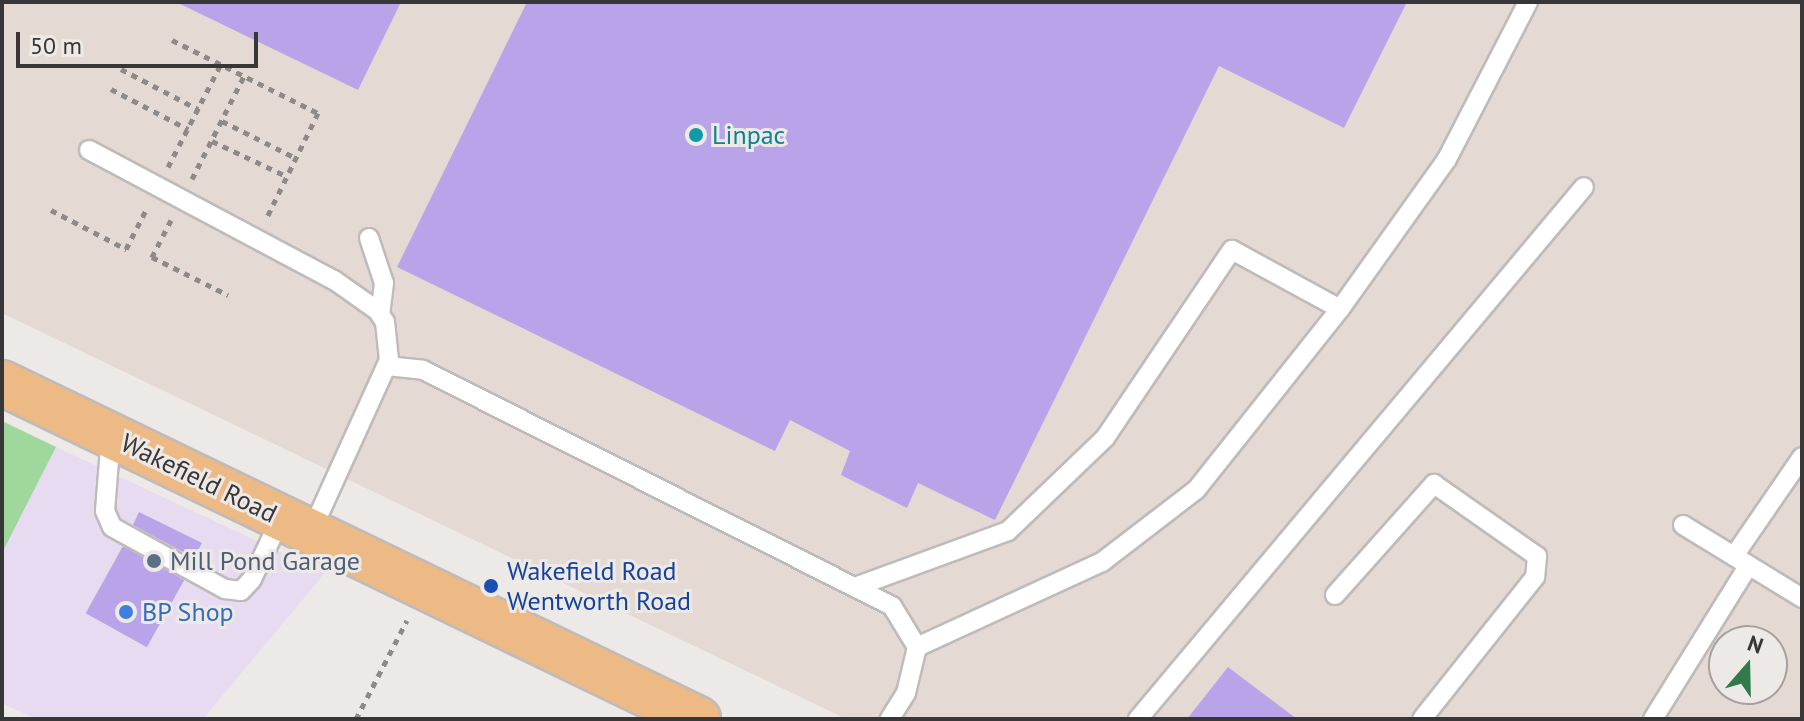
<!DOCTYPE html>
<html>
<head>
<meta charset="utf-8">
<style>
	body { margin:0 }
	#map { position:relative; width:1804px; height:721px; overflow:hidden; background:#ede9e7; font-family:"PT Sans",sans-serif }
	div>[style] { position:absolute }
	.commercial>* { inset:0; background:#e6dbf0 }
	.built>* { inset:0; background:#e5d9d4 }
	.green>* { inset:0; background:#9fd79d }
	.building>* { inset:0; background:#b9a4ea; transform-origin:0 0 }
	.path>* { height:5px; margin-top:-2.5px; transform-origin:0; background:repeating-linear-gradient(90deg,#8d8a8a 0 6px,transparent 0 12px) }
	.roads { filter:drop-shadow(2px 0 #bfbbba) drop-shadow(-2px 0 #bfbbba) drop-shadow(0 2px #bfbbba) drop-shadow(0 -2px #bfbbba) }
	.service>* { height:18px; margin:-9px; padding:0 9px; transform-origin:9px; border-radius:9px; background:#fff }
	.primary>* { height:44px; margin:-22px; padding:0 22px; transform-origin:22px; border-radius:22px; background:#edb985 }
	.dots>* { width:22px; height:22px; translate:-50% -50%; box-sizing:border-box; border:4px solid #ede9e7; border-radius:50% }
	span { translate:-50% -50%; white-space:nowrap; text-align:center; line-height:1.15; -webkit-text-stroke:6px #ede9e7; paint-order:stroke }
	.culture-label { font-size:26px; color:#0d838f }
	.left { translate:0 -50%; text-align:left }
	.street-label { font-size:26px; color:#383636 }
	.service-label { font-size:26px; color:#4e5e75 }
	.transit-label { font-size:26px; color:#164399 }
	.shop-label { font-size:26px; color:#366cbe }
	.frame { position:absolute; inset:0; border:4px solid #383636; pointer-events:none }
	.north { position:absolute; left:1708px; top:625px; width:80px; height:80px; box-sizing:border-box; background:#ede9e7; border:2px solid #a5a1a0; border-radius:50%; rotate:20deg; font-size:22px; font-weight:700; line-height:32px; text-align:center; color:#383636 }
	.north::after { content:''; display:block; margin:auto; width:28px; height:36px; background:#307b49; clip-path:polygon(50% 0,100% 100%,50% 72%,0 100%) }
	.scale { position:absolute; left:16px; top:32px; width:242px; height:36px; box-sizing:border-box; border:4px solid #383636; border-top:0; padding-left:10px; font-size:24px; line-height:28px; white-space:nowrap; color:#383636; -webkit-text-stroke:6px #ede9e7; paint-order:stroke }
</style>
</head>
<body>
<div id="map">
	<div class="commercial">
		<i style="clip-path:polygon(56px 447px,325px 573px,203px 719px,36px 719px,2px 703px,2px 553px)"></i>
	</div>
	<div class="built">
		<i style="clip-path:polygon(evenodd,2px 2px,1802px 2px,1802px 719px,846px 719px,2px 313px,2px 2px,1724px 641px,1772px 641px,1772px 689px,1724px 689px,1724px 641px)"></i>
	</div>
	<div class="green">
		<i style="clip-path:polygon(2px 421px,56px 447px,2px 553px)"></i>
	</div>
	<div class="building">
		<i style="clip-path:polygon(176px 2px,401px 2px,358px 90px)"></i>
		<i style="clip-path:polygon(527px 2px,1407px 2px,1344px 128px,1219px 66px,995px 520px,918px 483px,907px 508px,841px 475px,850px 451px,790px 420px,775px 451px,397px 267px)"></i>
		<i style="clip-path:polygon(139px 512px,202px 543px,194px 558px,133px 525px)"></i>
		<i style="left:123px;top:546px;width:70px;height:77px;rotate:29deg"></i>
		<i style="clip-path:polygon(1228px 667px,1297px 719px,1187px 719px)"></i>
	</div>
	<div class="path">
		<i style="left:172px;top:40px;width:163px;rotate:26.6deg"></i>
		<i style="left:318px;top:113px;width:116px;rotate:116.1deg"></i>
		<i style="left:121px;top:69px;width:87px;rotate:27.5deg"></i>
		<i style="left:111px;top:89px;width:87px;rotate:27.5deg"></i>
		<i style="left:222px;top:121px;width:83px;rotate:26.6deg"></i>
		<i style="left:212px;top:141px;width:82px;rotate:25.3deg"></i>
		<i style="left:168px;top:167px;width:116px;rotate:-62.8deg"></i>
		<i style="left:192px;top:179px;width:115px;rotate:-63.2deg"></i>
		<i style="left:51px;top:210px;width:85px;rotate:27.5deg"></i>
		<i style="left:126px;top:249px;width:46px;rotate:-62.9deg"></i>
		<i style="left:171px;top:220px;width:42px;rotate:117.2deg"></i>
		<i style="left:152px;top:257px;width:85px;rotate:26.6deg"></i>
		<i style="left:356px;top:719px;width:111px;rotate:-62.7deg"></i>
	</div>
	<div class="roads">
		<div class="service">
			<i style="left:89px;top:150px;width:277px;rotate:28deg"></i>
			<i style="left:334px;top:280px;width:54px;rotate:35.2deg"></i>
			<i style="left:378px;top:311px;width:13px;rotate:58deg"></i>
			<i style="left:385px;top:322px;width:38px;rotate:84deg"></i>
			<i style="left:389px;top:360px;width:189px;rotate:114.4deg"></i>
			<i style="left:369px;top:238px;width:47px;rotate:71.6deg"></i>
			<i style="left:384px;top:283px;width:32px;rotate:97deg"></i>
			<i style="left:387px;top:366px;width:36px;rotate:6deg"></i>
			<i style="left:423px;top:370px;width:525px;rotate:26.71deg"></i>
			<i style="left:892px;top:606px;width:48px;rotate:58.6deg"></i>
			<i style="left:917px;top:647px;width:47px;rotate:103.4deg"></i>
			<i style="left:906px;top:693px;width:31px;rotate:122deg"></i>
			<i style="left:111px;top:436px;width:75px;rotate:94.6deg"></i>
			<i style="left:105px;top:511px;width:17px;rotate:66deg"></i>
			<i style="left:112px;top:527px;width:129px;rotate:28.8deg"></i>
			<i style="left:225px;top:589px;width:16px;rotate:7deg"></i>
			<i style="left:241px;top:591px;width:16px;rotate:-47deg"></i>
			<i style="left:252px;top:579px;width:68px;rotate:-64.6deg"></i>
			<i style="left:1683px;top:525px;width:140px;rotate:31.5deg"></i>
			<i style="left:1734px;top:556px;width:120px;rotate:-55.5deg"></i>
			<i style="left:855px;top:587px;width:163px;rotate:-20.1deg"></i>
			<i style="left:1008px;top:531px;width:134px;rotate:-43.8deg"></i>
			<i style="left:1105px;top:438px;width:227px;rotate:-56deg"></i>
			<i style="left:1232px;top:250px;width:123px;rotate:28.6deg"></i>
			<i style="left:1340px;top:309px;width:184px;rotate:-54.5deg"></i>
			<i style="left:1447px;top:159px;width:177px;rotate:-62.7deg"></i>
			<i style="left:1335px;top:595px;width:149px;rotate:-48.3deg"></i>
			<i style="left:1434px;top:484px;width:126px;rotate:35deg"></i>
			<i style="left:1537px;top:556px;width:21px;rotate:95deg"></i>
			<i style="left:1535px;top:577px;width:181px;rotate:128.5deg"></i>
			<i style="left:917px;top:647px;width:204px;rotate:-24.7deg"></i>
			<i style="left:1102px;top:562px;width:118px;rotate:-37.5deg"></i>
			<i style="left:1196px;top:490px;width:231px;rotate:-51.5deg"></i>
			<i style="left:1138px;top:719px;width:694px;rotate:-50.03deg"></i>
			<i style="left:1653px;top:719px;width:181px;rotate:-58.1deg"></i>
		</div>
		<div class="primary">
			<i style="left:2px;top:383px;width:773px;rotate:25.77deg"></i>
		</div>
	</div>
	<div class="dots">
		<i style="left:696px;top:135px;background:#0f9aa8"></i>
		<i style="left:154px;top:561px;background:#5c6f8a"></i>
		<i style="left:491px;top:586px;background:#1a4fb4"></i>
		<i style="left:126px;top:612px;background:#3f7fe0"></i>
	</div>
	<div class="culture-label">
		<span class="left" style="left:712px;top:135px">Linpac</span>
	</div>
	<div class="street-label">
		<span style="left:199px;top:478px;rotate:26deg">Wakefield Road</span>
	</div>
	<div class="service-label">
		<span class="left" style="left:170px;top:561px">Mill Pond Garage</span>
	</div>
	<div class="transit-label">
		<span class="left" style="left:507px;top:586px">Wakefield Road<br>Wentworth Road</span>
	</div>
	<div class="shop-label">
		<span class="left" style="left:142px;top:612px">BP Shop</span>
	</div>
	<div class="frame"></div>
	<div class="north">N</div>
	<div class="scale">50 m</div>
</div>
</body>
</html>
